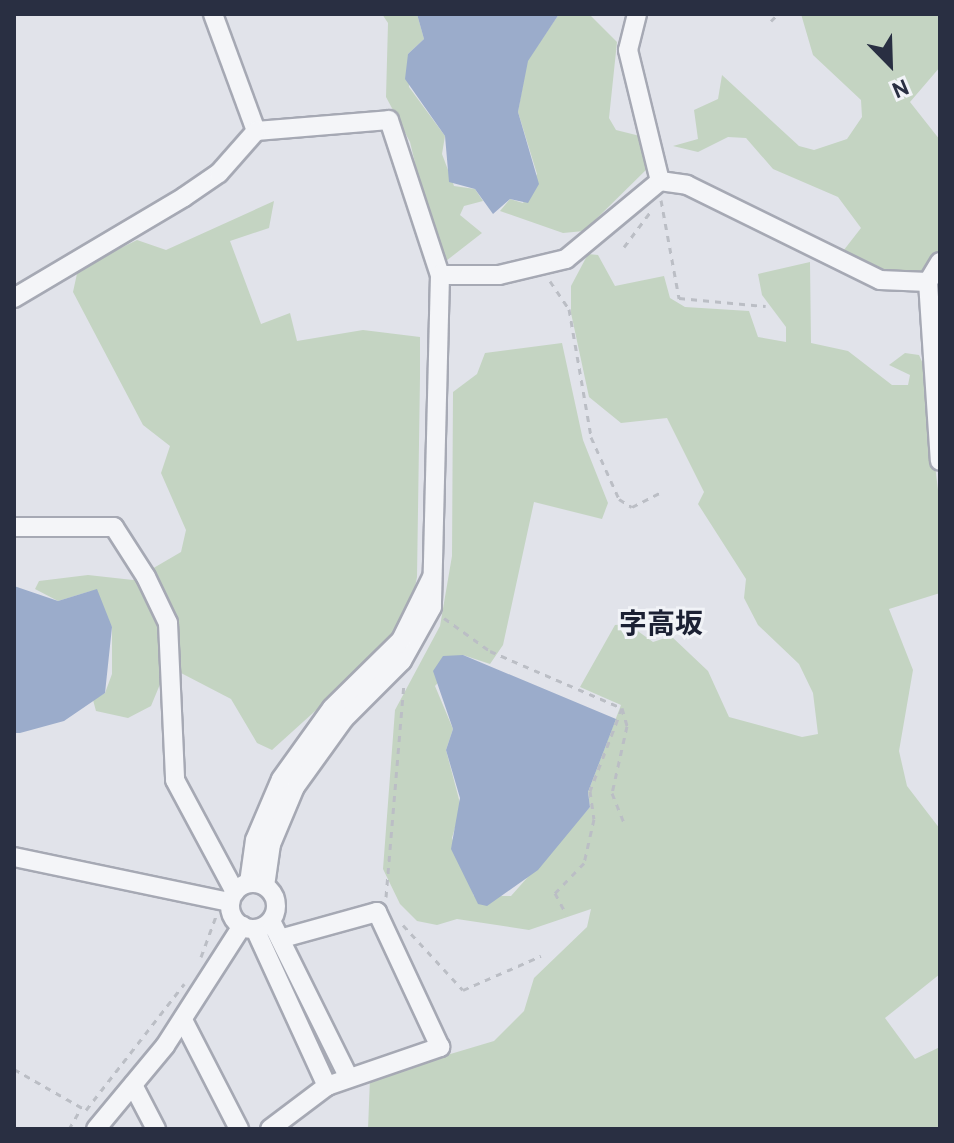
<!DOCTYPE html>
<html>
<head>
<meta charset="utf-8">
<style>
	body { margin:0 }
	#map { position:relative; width:954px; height:1143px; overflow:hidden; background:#e1e3ea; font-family:Overpass,"Noto Sans JP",sans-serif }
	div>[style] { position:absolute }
	.green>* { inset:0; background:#c4d4c2 }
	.water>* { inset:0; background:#9baccb }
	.path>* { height:3px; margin-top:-1.5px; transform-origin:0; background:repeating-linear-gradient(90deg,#bbbec5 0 6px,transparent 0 12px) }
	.roads { filter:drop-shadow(2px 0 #a6a9b4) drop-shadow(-2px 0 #a6a9b4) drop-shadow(0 2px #a6a9b4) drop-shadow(0 -2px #a6a9b4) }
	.minor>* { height:18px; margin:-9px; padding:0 9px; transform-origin:9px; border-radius:9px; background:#f4f5f8 }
	.minor>.ring { margin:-9px; padding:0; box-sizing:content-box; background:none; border:18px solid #f4f5f8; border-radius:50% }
	span { translate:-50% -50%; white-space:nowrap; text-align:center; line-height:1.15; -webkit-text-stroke:6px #f1f3f7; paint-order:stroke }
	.quarter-label { font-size:28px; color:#1b2033; font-weight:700 }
	.frame { position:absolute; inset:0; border:16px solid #292f42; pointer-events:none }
	.north { position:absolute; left:850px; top:24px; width:80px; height:80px; -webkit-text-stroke:6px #f1f3f7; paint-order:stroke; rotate:157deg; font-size:22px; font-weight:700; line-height:32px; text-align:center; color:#292f42 }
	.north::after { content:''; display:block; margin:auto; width:28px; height:36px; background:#292f42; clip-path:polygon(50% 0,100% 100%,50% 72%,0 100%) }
</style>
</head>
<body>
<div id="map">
	<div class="green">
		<i style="clip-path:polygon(382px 14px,417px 14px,424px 39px,408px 54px,409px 87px,445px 136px,442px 154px,454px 186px,475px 189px,483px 201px,464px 206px,460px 215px,482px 233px,446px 261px,435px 247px,410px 142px,386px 97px,388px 23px)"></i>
		<i style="clip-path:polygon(559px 14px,589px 14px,617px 42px,609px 118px,616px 130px,644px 137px,651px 165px,584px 231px,563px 233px,500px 211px,510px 199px,523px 203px,537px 174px,518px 112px,527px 61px)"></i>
		<i style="clip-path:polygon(801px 14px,940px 14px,940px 67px,910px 102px,940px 140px,940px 253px,928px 273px,888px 275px,840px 255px,861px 228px,838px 197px,773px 169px,746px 138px,728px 137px,698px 152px,673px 146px,698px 139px,694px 110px,718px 99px,722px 75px,799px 146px,814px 150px,847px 139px,862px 117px,861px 100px,813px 55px)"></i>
		<i style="clip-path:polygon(274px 201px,269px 228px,230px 241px,261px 324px,290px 313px,297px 341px,363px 330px,420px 337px,420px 377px,417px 577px,410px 613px,386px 647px,272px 750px,257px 743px,231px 699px,181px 673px,163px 677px,151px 706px,128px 718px,96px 711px,93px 700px,105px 693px,112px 674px,112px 627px,91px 591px,58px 601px,35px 589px,39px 581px,88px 575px,133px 580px,181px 552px,186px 530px,161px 473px,170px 446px,143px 425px,73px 292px,78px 269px,137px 240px,166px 250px)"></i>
		<i style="clip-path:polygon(588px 254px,598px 255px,615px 286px,664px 276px,670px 298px,685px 307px,749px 311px,758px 337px,786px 342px,786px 327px,762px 295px,758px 274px,810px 262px,811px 343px,848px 351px,892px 385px,908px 385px,910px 375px,889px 365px,905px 353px,919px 355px,923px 364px,940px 507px,940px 593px,889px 609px,913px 670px,899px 751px,907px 786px,940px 829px,940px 974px,885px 1018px,915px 1059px,940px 1047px,940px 1129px,368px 1129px,370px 1078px,494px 1041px,524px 1011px,534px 978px,587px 927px,591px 909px,529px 930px,457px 919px,437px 925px,417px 921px,400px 904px,383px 869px,395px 710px,440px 626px,452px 556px,453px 392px,477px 374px,485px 353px,562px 343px,583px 440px,608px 503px,602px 519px,534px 502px,503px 645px,490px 664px,463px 655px,435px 686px,453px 729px,446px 750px,461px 807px,452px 838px,474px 896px,511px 896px,590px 807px,588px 792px,621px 705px,580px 687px,615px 625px,628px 624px,653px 642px,671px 636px,708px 671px,729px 717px,802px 737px,818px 734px,813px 693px,799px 664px,758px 625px,744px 598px,746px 579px,698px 504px,704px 492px,667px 418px,621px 423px,589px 397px,571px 313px,571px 286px)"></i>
	</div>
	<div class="water">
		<i style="clip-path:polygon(417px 14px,559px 14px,528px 61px,518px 112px,539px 184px,528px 203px,510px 199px,493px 214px,475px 189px,449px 182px,445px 136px,405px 79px,408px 54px,424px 39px)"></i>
		<i style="clip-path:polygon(14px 586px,58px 601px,97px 589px,112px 627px,105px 693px,64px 721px,20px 733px,14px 733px)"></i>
		<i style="clip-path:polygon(463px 655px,616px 719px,588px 792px,590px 807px,538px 870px,487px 906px,478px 904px,451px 849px,460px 798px,446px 750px,453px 729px,433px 671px,443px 656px)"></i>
	</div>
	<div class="path">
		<i style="left:771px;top:21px;width:10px;rotate:-45deg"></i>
		<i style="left:661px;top:200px;width:100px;rotate:79.6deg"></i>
		<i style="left:679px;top:298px;width:87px;rotate:5.3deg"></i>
		<i style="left:624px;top:247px;width:45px;rotate:-53.1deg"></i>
		<i style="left:550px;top:281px;width:34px;rotate:56deg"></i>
		<i style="left:569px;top:309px;width:130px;rotate:80.2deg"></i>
		<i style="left:591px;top:437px;width:68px;rotate:65.7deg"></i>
		<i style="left:619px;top:499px;width:15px;rotate:32deg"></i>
		<i style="left:632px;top:507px;width:35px;rotate:-27deg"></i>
		<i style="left:444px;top:618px;width:57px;rotate:35.7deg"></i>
		<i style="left:490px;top:651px;width:144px;rotate:23.4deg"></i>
		<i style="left:622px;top:708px;width:89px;rotate:111.1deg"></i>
		<i style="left:590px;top:791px;width:28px;rotate:82deg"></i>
		<i style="left:594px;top:819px;width:45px;rotate:102.8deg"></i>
		<i style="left:584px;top:863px;width:42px;rotate:134deg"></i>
		<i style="left:555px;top:893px;width:24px;rotate:62deg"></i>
		<i style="left:622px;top:708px;width:19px;rotate:74deg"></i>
		<i style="left:627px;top:726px;width:69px;rotate:102.6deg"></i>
		<i style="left:612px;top:793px;width:35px;rotate:68deg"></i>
		<i style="left:386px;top:897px;width:216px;rotate:-85.2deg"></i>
		<i style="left:403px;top:925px;width:88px;rotate:47.3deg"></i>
		<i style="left:463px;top:990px;width:85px;rotate:-23.6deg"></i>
		<i style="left:201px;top:957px;width:44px;rotate:-69.9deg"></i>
		<i style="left:14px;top:1069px;width:83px;rotate:29.7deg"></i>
		<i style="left:86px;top:1110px;width:160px;rotate:-52.1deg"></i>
		<i style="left:69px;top:1129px;width:20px;rotate:-60deg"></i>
	</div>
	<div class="roads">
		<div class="minor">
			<i style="left:213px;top:14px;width:125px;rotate:69.8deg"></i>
			<i style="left:637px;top:14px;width:37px;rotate:104deg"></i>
			<i style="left:628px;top:50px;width:135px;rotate:76.3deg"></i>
			<i style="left:256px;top:131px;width:133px;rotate:-4.7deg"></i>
			<i style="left:389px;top:120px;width:163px;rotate:71.8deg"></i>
			<i style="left:440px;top:275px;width:332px;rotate:91.4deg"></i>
			<i style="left:432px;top:607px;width:62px;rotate:119.1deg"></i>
			<i style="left:402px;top:661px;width:82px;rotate:135deg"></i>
			<i style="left:344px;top:719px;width:84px;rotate:125.8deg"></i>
			<i style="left:295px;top:787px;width:62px;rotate:112.8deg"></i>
			<i style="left:271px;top:844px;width:42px;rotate:98.1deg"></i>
			<i style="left:940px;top:262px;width:23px;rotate:121deg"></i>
			<i style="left:928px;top:282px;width:179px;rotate:86.2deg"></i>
			<i style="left:440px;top:275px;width:59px"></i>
			<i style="left:499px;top:275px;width:69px;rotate:-13.4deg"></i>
			<i style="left:566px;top:259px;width:122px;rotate:-39.7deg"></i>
			<i style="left:660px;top:181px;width:27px;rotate:8deg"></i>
			<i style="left:687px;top:185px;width:215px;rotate:26.2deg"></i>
			<i style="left:880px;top:280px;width:48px;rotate:2.4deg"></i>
			<i style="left:14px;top:298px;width:198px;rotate:-30.7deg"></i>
			<i style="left:184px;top:197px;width:42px;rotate:-34.4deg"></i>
			<i style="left:219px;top:173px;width:56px;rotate:-48.6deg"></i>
			<i style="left:14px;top:527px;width:100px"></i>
			<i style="left:114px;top:527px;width:59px;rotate:57.4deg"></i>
			<i style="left:146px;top:577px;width:51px;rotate:64.4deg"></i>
			<i style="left:168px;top:623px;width:157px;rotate:87.4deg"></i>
			<i style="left:175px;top:780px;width:127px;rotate:61.8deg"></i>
			<i style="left:14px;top:857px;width:221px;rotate:11.8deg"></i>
			<i class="ring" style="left:230px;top:883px;width:28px;height:28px"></i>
			<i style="left:249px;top:883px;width:43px;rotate:-82.1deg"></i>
			<i style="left:255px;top:840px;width:66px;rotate:-66.9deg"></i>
			<i style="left:281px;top:779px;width:87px;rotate:-54.3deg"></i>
			<i style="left:332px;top:708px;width:97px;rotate:-44.6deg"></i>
			<i style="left:401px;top:640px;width:70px;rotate:-63.8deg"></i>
			<i style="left:271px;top:921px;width:175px;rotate:63.6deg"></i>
			<i style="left:255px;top:929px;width:173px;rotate:65.4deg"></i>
			<i style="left:183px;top:1020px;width:123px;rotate:62.8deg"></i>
			<i style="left:133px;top:1085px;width:50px;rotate:62.4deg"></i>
			<i style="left:96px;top:1129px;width:108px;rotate:-50.3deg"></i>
			<i style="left:165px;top:1046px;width:143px;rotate:-57.3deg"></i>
			<i style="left:270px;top:1129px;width:71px;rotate:-37deg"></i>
			<i style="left:327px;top:1086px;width:120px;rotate:-19deg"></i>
			<i style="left:440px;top:1047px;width:149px;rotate:-115deg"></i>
			<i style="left:377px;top:912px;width:98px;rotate:164.5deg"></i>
		</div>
	</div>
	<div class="quarter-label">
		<span style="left:661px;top:626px">字高坂</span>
	</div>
	<div class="frame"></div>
	<div class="north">N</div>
</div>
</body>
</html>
